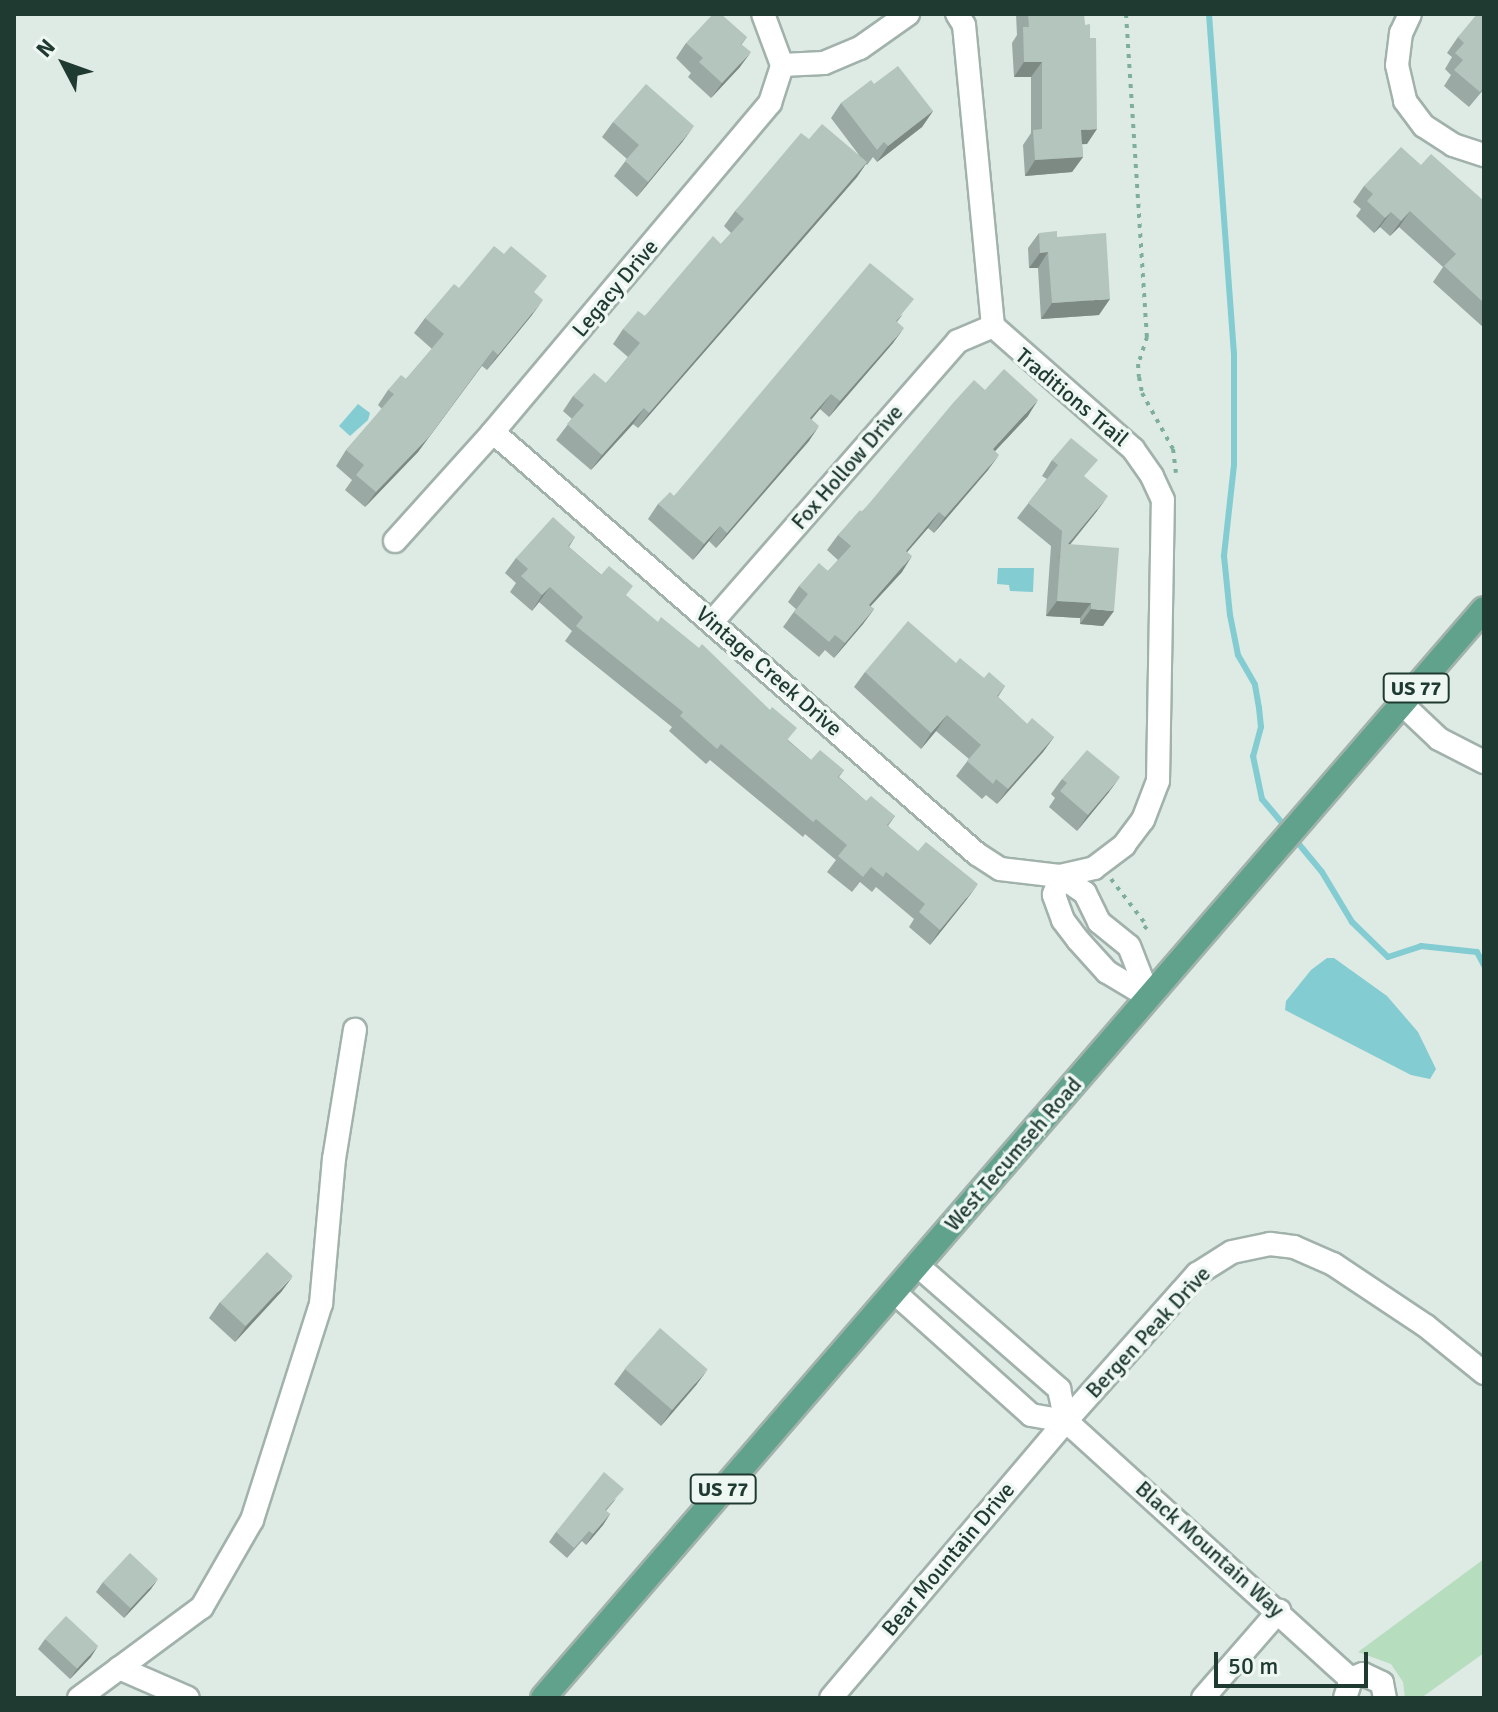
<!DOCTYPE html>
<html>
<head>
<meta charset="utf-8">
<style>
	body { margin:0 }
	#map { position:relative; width:1498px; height:1712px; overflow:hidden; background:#deeae4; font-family:Signika,sans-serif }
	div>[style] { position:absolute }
	.green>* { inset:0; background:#b6ddbd }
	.water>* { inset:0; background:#83ccd2 }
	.stream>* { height:6px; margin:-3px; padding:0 3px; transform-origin:3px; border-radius:3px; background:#83ccd2 }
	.path>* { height:4px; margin-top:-2px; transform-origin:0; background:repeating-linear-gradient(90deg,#7daf9c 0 4px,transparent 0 10px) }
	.roads { filter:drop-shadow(2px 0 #a1b2ab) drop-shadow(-2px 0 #a1b2ab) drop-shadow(0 2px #a1b2ab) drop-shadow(0 -2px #a1b2ab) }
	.minor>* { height:22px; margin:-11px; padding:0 11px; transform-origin:11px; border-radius:11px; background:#fff }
	.major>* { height:24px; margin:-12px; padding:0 12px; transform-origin:12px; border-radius:12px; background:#61a28c }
	.wall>* { inset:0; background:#9aa9a3 }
	.shaded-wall>* { inset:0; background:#7d8a84 }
	.building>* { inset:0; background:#b3c5bd; transform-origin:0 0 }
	span { translate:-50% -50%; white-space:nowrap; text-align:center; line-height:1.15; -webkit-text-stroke:7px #eef7f2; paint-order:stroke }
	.shield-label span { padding:2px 6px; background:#eef7f2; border:2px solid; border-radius:6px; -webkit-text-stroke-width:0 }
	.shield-label { font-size:20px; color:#1f3a31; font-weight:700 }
	.street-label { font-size:22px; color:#1f3a31 }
	.frame { position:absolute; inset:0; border:16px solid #1f3a31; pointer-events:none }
	.north { position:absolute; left:24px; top:24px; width:80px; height:80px; -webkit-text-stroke:6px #eef7f2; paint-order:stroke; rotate:311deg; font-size:22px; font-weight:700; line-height:32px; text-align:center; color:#1f3a31 }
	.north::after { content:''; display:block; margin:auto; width:28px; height:36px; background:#1f3a31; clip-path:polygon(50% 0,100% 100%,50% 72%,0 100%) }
	.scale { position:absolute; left:1214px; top:1652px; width:154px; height:36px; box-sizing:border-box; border:4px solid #1f3a31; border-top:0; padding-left:10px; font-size:24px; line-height:28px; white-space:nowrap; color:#1f3a31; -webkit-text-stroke:6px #eef7f2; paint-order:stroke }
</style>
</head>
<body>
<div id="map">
	<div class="green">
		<i style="clip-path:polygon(1484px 1559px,1484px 1653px,1421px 1698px,1405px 1698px,1403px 1682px,1391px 1664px,1358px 1652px)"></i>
	</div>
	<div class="water">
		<i style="clip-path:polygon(358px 404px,370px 413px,368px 420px,350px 436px,339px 426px)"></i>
		<i style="clip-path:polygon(998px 568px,1034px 568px,1033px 592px,1010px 591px,1009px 585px,997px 584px)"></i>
		<i style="clip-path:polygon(1327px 958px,1334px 958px,1387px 996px,1418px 1032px,1436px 1069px,1430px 1079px,1411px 1075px,1285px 1010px,1286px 1001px,1311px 970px)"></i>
	</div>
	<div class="stream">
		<i style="left:1209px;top:14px;width:340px;rotate:85.8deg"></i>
		<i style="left:1234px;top:353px;width:112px;rotate:90deg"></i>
		<i style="left:1234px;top:465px;width:92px;rotate:96.3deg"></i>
		<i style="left:1224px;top:556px;width:59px;rotate:84.2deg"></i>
		<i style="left:1230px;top:615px;width:41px;rotate:78.7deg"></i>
		<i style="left:1238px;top:655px;width:34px;rotate:60deg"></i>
		<i style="left:1255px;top:685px;width:23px;rotate:80deg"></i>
		<i style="left:1259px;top:708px;width:19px;rotate:84deg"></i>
		<i style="left:1261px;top:727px;width:30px;rotate:105deg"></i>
		<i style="left:1253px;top:756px;width:44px;rotate:78.2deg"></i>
		<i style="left:1262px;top:799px;width:38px;rotate:50deg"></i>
		<i style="left:1293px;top:837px;width:45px;rotate:50.4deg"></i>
		<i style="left:1322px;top:872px;width:58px;rotate:59deg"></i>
		<i style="left:1352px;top:922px;width:50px;rotate:44.2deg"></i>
		<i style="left:1388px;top:957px;width:35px;rotate:-18deg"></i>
		<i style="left:1421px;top:946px;width:56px;rotate:6.1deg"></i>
		<i style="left:1477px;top:952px;width:15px;rotate:62deg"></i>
	</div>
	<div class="path">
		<i style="left:1126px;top:14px;width:324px;rotate:86.3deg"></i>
		<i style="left:1147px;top:337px;width:28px;rotate:108deg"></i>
		<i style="left:1138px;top:364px;width:13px;rotate:86deg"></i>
		<i style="left:1139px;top:377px;width:16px;rotate:79deg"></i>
		<i style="left:1142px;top:393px;width:64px;rotate:61deg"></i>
		<i style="left:1173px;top:449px;width:24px;rotate:83deg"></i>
		<i style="left:1111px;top:879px;width:59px;rotate:52.5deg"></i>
		<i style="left:1147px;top:926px;width:7px;rotate:135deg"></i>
	</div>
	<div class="roads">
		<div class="minor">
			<i style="left:1410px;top:14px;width:21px;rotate:115deg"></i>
			<i style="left:1401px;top:33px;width:32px;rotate:97deg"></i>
			<i style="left:1397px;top:65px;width:37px;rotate:77deg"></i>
			<i style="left:1405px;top:101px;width:31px;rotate:53deg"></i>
			<i style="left:1424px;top:126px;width:35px;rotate:33deg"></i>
			<i style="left:1453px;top:145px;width:33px;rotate:18deg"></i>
			<i style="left:782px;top:65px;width:42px;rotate:-2.7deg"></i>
			<i style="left:824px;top:63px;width:39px;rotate:-23deg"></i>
			<i style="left:860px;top:48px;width:59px;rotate:-35.3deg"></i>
			<i style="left:493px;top:432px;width:642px;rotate:41.09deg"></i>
			<i style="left:977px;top:854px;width:27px;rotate:33deg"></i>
			<i style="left:1000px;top:869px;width:60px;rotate:6.7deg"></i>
			<i style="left:1060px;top:876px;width:35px;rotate:-13deg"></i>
			<i style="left:1094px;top:868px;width:38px;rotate:-37deg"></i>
			<i style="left:1124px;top:845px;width:31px;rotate:-53deg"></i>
			<i style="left:1143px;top:820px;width:42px;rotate:-69deg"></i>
			<i style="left:1158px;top:781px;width:281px;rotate:-89deg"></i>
			<i style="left:1163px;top:500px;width:26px;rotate:-115deg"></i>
			<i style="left:1152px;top:476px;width:33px;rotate:-125deg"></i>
			<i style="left:1133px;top:449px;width:186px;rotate:-138.7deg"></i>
			<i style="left:993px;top:326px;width:302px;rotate:-95.5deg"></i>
			<i style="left:964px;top:25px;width:13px;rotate:-122deg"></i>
			<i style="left:395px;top:541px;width:147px;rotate:-48deg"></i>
			<i style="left:493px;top:432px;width:430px;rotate:-49.9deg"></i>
			<i style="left:770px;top:103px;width:40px;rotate:-72deg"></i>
			<i style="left:782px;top:65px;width:54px;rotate:-110.4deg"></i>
			<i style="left:712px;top:622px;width:373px;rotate:-48.8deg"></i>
			<i style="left:958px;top:341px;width:38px;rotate:-23deg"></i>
			<i style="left:1402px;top:704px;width:51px;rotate:43.4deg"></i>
			<i style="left:1439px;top:739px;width:51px;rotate:27.1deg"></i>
			<i style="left:1060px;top:876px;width:30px;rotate:34deg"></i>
			<i style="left:1085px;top:893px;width:32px;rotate:64deg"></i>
			<i style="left:1099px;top:922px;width:38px;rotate:39deg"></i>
			<i style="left:1129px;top:946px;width:55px;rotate:68.6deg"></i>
			<i style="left:1149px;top:997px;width:49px;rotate:-149.2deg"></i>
			<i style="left:1107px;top:972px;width:43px;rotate:-132.2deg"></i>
			<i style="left:1078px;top:940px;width:25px;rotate:-127deg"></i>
			<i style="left:1063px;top:920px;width:27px;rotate:-110deg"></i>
			<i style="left:1054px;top:895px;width:20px;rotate:-72deg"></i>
			<i style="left:917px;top:1265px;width:189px;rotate:41.1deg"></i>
			<i style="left:1059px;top:1389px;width:33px;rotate:78deg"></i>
			<i style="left:894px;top:1292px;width:184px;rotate:41.9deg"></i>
			<i style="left:1031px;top:1415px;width:36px;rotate:10deg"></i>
			<i style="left:1066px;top:1421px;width:384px;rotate:42.2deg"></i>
			<i style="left:119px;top:1668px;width:75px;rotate:23.5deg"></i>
			<i style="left:79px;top:1698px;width:153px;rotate:-36.5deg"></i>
			<i style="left:202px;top:1607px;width:100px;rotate:-60.1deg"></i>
			<i style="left:252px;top:1520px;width:227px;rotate:-72.3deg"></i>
			<i style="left:321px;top:1304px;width:146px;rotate:-84.9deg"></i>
			<i style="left:334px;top:1159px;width:131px;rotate:-80.8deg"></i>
			<i style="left:831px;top:1698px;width:363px;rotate:-49.7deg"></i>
			<i style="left:1066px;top:1421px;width:174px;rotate:-48.3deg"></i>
			<i style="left:1182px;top:1291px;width:23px;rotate:-49deg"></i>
			<i style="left:1197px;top:1274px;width:41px;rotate:-32.2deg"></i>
			<i style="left:1232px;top:1252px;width:39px;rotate:-12deg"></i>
			<i style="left:1270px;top:1244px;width:24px;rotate:7deg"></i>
			<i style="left:1294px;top:1247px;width:43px;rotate:23.6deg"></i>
			<i style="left:1333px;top:1264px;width:112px;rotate:33.7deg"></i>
			<i style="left:1426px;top:1326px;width:75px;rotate:39deg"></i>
			<i style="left:1203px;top:1698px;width:116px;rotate:-48.9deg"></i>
			<i style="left:1345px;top:1698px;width:20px;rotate:-72deg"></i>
			<i style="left:1351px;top:1679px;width:13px;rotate:-23deg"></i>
			<i style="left:1363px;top:1674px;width:21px;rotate:25deg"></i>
			<i style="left:1382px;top:1683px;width:15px;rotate:79deg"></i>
		</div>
		<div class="major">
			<i style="left:543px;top:1698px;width:1439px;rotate:-49.17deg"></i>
		</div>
	</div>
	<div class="wall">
		<i style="clip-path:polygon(1016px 14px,1084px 14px,1087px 144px,1082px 144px,1083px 157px,1072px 172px,1025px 176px,1023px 145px,1031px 133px,1031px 77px,1014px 77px,1012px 43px,1017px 35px)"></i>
		<i style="clip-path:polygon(1484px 14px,1484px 89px,1469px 107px,1444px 86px,1451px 75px,1445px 69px,1452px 57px,1447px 53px,1458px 37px)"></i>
		<i style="clip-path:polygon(747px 37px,742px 44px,740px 67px,711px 98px,688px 77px,691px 73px,676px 58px,686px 43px)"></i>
		<i style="clip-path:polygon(874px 84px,933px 111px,922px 127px,877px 162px,873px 157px,867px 165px,866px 164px,857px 177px,638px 428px,633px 424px,591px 470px,556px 440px,572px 419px,563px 411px,573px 396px,606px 383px,628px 357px,613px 344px,623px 329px,645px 316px,721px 244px,731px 233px,724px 226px,735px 211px,809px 139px,859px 155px,831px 118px,841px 103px)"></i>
		<i style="clip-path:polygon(613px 122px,683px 141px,637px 197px,614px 176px,627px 159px,602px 137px)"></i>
		<i style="clip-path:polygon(1421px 165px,1484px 201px,1484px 328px,1433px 282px,1443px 267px,1399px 227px,1390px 236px,1380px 227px,1374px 233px,1356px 216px,1361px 209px,1353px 202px,1364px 186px)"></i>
		<i style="clip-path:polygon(1039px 233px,1057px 237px,1099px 315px,1041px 319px,1038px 268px,1029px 268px,1028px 248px)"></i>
		<i style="clip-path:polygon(459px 288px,535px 293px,532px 315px,487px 370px,482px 366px,418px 452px,365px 507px,345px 490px,352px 480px,336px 466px,346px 450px,382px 409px,378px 405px,388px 390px,406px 379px,432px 349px,414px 333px,425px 318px)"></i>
		<i style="clip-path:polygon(903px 314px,897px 322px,893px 343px,829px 417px,820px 409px,812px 419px,809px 441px,716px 548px,709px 541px,693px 560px,648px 519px,658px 504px,674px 496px)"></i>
		<i style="clip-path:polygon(985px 390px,1028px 416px,995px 451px,988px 470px,934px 533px,928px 528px,907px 552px,902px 572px,870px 606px,874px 609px,863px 624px,834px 658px,825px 650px,819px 657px,783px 627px,796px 609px,788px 602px,799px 586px,828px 571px,838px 560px,827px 550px,838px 535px)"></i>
		<i style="clip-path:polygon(1052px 460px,1085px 477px,1097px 511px,1070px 545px,1103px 626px,1080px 624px,1080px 618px,1046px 616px,1051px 546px,1017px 518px,1047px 479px,1042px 476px)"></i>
		<i style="clip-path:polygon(575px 537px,569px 547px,626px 596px,788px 740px,811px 760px,844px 770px,839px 777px,866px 801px,895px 816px,888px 826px,967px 899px,930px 945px,909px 927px,914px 919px,876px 887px,872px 892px,860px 882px,852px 892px,827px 872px,836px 860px,805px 834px,803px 837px,710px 760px,706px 764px,669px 731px,672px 727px,565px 641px,572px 631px,539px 602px,532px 611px,510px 592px,516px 583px,505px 573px,516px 558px)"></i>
		<i style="clip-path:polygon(956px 663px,984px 678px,1005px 686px,998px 697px,1027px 724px,1054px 737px,1043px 752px,997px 804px,986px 795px,982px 799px,956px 776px,969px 759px,936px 731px,921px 749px,854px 687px,865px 672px)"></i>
		<i style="clip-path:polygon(1062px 779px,1109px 792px,1077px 831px,1049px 807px,1055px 798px,1051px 794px)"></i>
		<i style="clip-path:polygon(282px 1291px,235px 1342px,209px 1318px,220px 1302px)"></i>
		<i style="clip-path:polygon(625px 1369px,697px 1384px,661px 1426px,614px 1384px)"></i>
		<i style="clip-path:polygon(616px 1499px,606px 1511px,610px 1514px,603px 1525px,586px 1545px,582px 1541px,567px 1558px,549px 1542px,556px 1532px)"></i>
		<i style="clip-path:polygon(103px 1582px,151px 1589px,124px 1618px,96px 1592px)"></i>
		<i style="clip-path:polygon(45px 1639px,91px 1657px,70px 1679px,38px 1649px)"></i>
	</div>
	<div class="shaded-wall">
		<i style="clip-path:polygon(751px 52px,740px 67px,711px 98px,722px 83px)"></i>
		<i style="clip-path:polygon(1024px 62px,1042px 62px,1031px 77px,1014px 77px)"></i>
		<i style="clip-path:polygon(933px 111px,922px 127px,877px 162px,888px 146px)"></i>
		<i style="clip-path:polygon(694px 126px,683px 141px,637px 197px,648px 182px)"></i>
		<i style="clip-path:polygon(1097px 129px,1087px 144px,1070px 145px,1081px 130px)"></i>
		<i style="clip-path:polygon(1083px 157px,1072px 172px,1025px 176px,1035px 160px)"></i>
		<i style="clip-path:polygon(867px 162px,857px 177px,638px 428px,649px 413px)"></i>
		<i style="clip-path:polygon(1410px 211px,1399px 227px,1390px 236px,1401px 221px)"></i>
		<i style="clip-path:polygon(1391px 212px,1380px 227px,1374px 233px,1385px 218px)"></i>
		<i style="clip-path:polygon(1048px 252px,1038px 268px,1029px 268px,1040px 253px)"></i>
		<i style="clip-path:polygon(1110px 299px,1099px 315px,1041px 319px,1052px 303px)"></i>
		<i style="clip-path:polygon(543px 300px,532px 315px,487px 370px,498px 355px)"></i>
		<i style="clip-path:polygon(904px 328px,893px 343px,829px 417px,840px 401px)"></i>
		<i style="clip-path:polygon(493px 350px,418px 452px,365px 507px,376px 492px)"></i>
		<i style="clip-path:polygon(831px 394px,820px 409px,799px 433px,810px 418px)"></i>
		<i style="clip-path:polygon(1038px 400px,1028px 416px,982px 465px,993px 449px)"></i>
		<i style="clip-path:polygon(644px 408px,633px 424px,591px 470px,602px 455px)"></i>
		<i style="clip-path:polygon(819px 426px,809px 441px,716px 548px,727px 533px)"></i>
		<i style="clip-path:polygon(999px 455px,988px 470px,934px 533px,945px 517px)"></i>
		<i style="clip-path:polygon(1108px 496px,1097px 511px,1057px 560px,1068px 544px)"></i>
		<i style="clip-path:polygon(939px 512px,928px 528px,895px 566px,906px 551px)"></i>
		<i style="clip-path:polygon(720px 526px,709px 541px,693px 560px,704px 544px)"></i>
		<i style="clip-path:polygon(912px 556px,902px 572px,858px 620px,869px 605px)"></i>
		<i style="clip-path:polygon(550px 587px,539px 602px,532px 611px,542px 595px)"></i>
		<i style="clip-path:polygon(1057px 601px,1091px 603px,1080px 618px,1046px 616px)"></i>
		<i style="clip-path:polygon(874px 609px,863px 624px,834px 658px,845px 643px)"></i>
		<i style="clip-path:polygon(1091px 609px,1114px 611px,1103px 626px,1080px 624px)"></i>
		<i style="clip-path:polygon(947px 715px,936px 731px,921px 749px,931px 733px)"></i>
		<i style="clip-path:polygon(1054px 737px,1043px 752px,997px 804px,1008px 789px)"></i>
		<i style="clip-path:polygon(1120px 777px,1109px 792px,1077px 831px,1088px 815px)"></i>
		<i style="clip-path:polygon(978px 884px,967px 899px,930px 945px,940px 930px)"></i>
		<i style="clip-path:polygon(293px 1276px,282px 1291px,235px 1342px,246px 1326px)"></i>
		<i style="clip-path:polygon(708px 1369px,697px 1384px,661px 1426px,672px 1410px)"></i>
		<i style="clip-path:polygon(610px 1514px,603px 1525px,586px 1545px,593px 1534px)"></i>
		<i style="clip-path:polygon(158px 1579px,151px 1589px,124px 1618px,131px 1608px)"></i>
		<i style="clip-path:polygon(98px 1646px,91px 1657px,70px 1679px,77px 1669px)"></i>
	</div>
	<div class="building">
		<i style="clip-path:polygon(713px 14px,721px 14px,747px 37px,741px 44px,751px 52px,722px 83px,699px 62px,703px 58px,686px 43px)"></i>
		<i style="clip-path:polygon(1028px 14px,1084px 14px,1085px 25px,1090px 24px,1090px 38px,1096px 38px,1097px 129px,1081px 130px,1083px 157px,1035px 160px,1033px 130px,1042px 129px,1042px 62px,1024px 62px,1023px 27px,1029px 27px)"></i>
		<i style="clip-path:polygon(1477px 14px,1484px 14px,1484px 87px,1480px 92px,1454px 70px,1463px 60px,1455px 53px,1464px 43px,1458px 37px)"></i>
		<i style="clip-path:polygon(898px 66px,933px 111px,888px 146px,884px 142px,877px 150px,841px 103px,871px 80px,874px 84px)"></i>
		<i style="clip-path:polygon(646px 84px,694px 126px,648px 182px,625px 161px,639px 145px,613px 122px)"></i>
		<i style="clip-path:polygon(822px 124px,867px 162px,649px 413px,644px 408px,602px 455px,567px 424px,584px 405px,573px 396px,594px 373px,606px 383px,640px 343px,623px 329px,638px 311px,645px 316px,713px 236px,721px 244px,744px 219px,735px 211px,801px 133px,809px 139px)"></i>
		<i style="clip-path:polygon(1401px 147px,1421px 165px,1431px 154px,1484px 201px,1484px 303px,1444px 266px,1456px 254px,1410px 211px,1401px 221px,1391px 212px,1385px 218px,1367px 201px,1373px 194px,1364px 186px)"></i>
		<i style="clip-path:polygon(1057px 231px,1057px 237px,1106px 233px,1110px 299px,1052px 303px,1048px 252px,1040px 253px,1039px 233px)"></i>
		<i style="clip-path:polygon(494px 246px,504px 254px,511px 246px,547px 276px,534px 292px,543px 300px,498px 355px,493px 350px,429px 437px,376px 492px,356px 475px,364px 465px,346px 450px,394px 394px,388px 390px,401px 375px,406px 379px,444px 334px,425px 318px,454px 284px,459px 288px)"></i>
		<i style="clip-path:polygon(870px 263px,914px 299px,896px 321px,904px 328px,840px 401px,831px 394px,810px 418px,819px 426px,727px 533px,720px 526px,704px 544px,658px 504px,670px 492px,674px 496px)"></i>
		<i style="clip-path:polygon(1004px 369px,1038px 400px,993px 449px,999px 455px,945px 517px,939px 512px,906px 551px,912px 556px,869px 605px,874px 609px,845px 643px,835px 635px,829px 642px,794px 612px,808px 594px,799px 586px,819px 563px,828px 571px,851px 546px,838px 535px,860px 510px,862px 512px,953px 403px,974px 380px,985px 390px)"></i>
		<i style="clip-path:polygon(1071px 438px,1098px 460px,1084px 476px,1108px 496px,1068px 544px,1119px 548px,1114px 611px,1091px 609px,1091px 603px,1057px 601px,1062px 531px,1028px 503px,1058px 465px,1052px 460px)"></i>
		<i style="clip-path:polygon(553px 517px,575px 537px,568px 546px,601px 575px,609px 566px,633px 586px,626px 595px,658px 622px,661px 617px,699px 648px,702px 644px,770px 710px,772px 707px,797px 728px,787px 740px,811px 760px,820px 750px,844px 770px,838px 777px,866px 801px,871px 796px,895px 816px,887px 825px,918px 851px,926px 842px,978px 884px,940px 930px,919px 912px,925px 904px,886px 872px,883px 877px,871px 867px,863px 877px,838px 856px,847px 845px,816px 819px,813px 822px,721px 744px,717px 749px,680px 716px,683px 712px,576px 626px,583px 617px,550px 587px,542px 595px,521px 576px,528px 569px,516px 558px)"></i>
		<i style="clip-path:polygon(908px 621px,956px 663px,960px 658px,984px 678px,989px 672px,1005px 686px,997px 696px,1027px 724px,1032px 718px,1054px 737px,1008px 789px,996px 779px,993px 784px,967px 761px,981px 745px,947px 715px,931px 733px,865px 672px)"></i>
		<i style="clip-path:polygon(1087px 750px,1120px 777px,1088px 815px,1060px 791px,1067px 783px,1062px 779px)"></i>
		<i style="left:267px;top:1252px;width:35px;height:69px;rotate:43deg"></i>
		<i style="left:660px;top:1328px;width:63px;height:54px;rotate:41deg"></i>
		<i style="clip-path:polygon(604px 1472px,624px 1489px,605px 1510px,610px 1514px,593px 1534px,589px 1531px,574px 1548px,556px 1532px)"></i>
		<i style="left:130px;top:1553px;width:38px;height:40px;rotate:43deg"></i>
		<i style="left:66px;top:1616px;width:44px;height:31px;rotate:43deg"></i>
	</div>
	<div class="shield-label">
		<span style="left:1416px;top:688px">US 77</span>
		<span style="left:723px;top:1489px">US 77</span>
	</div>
	<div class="street-label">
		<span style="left:615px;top:288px;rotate:-50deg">Legacy Drive</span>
		<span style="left:1072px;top:397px;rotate:40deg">Traditions Trail</span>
		<span style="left:847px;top:467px;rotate:-49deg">Fox Hollow Drive</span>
		<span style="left:769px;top:671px;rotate:41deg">Vintage Creek Drive</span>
		<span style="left:1013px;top:1154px;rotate:-49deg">West Tecumseh Road</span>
		<span style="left:1148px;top:1332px;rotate:-47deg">Bergen Peak Drive</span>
		<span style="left:1210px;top:1549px;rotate:42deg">Black Mountain Way</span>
		<span style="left:948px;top:1559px;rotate:-50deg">Bear Mountain Drive</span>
	</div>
	<div class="frame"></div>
	<div class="north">N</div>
	<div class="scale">50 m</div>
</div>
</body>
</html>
